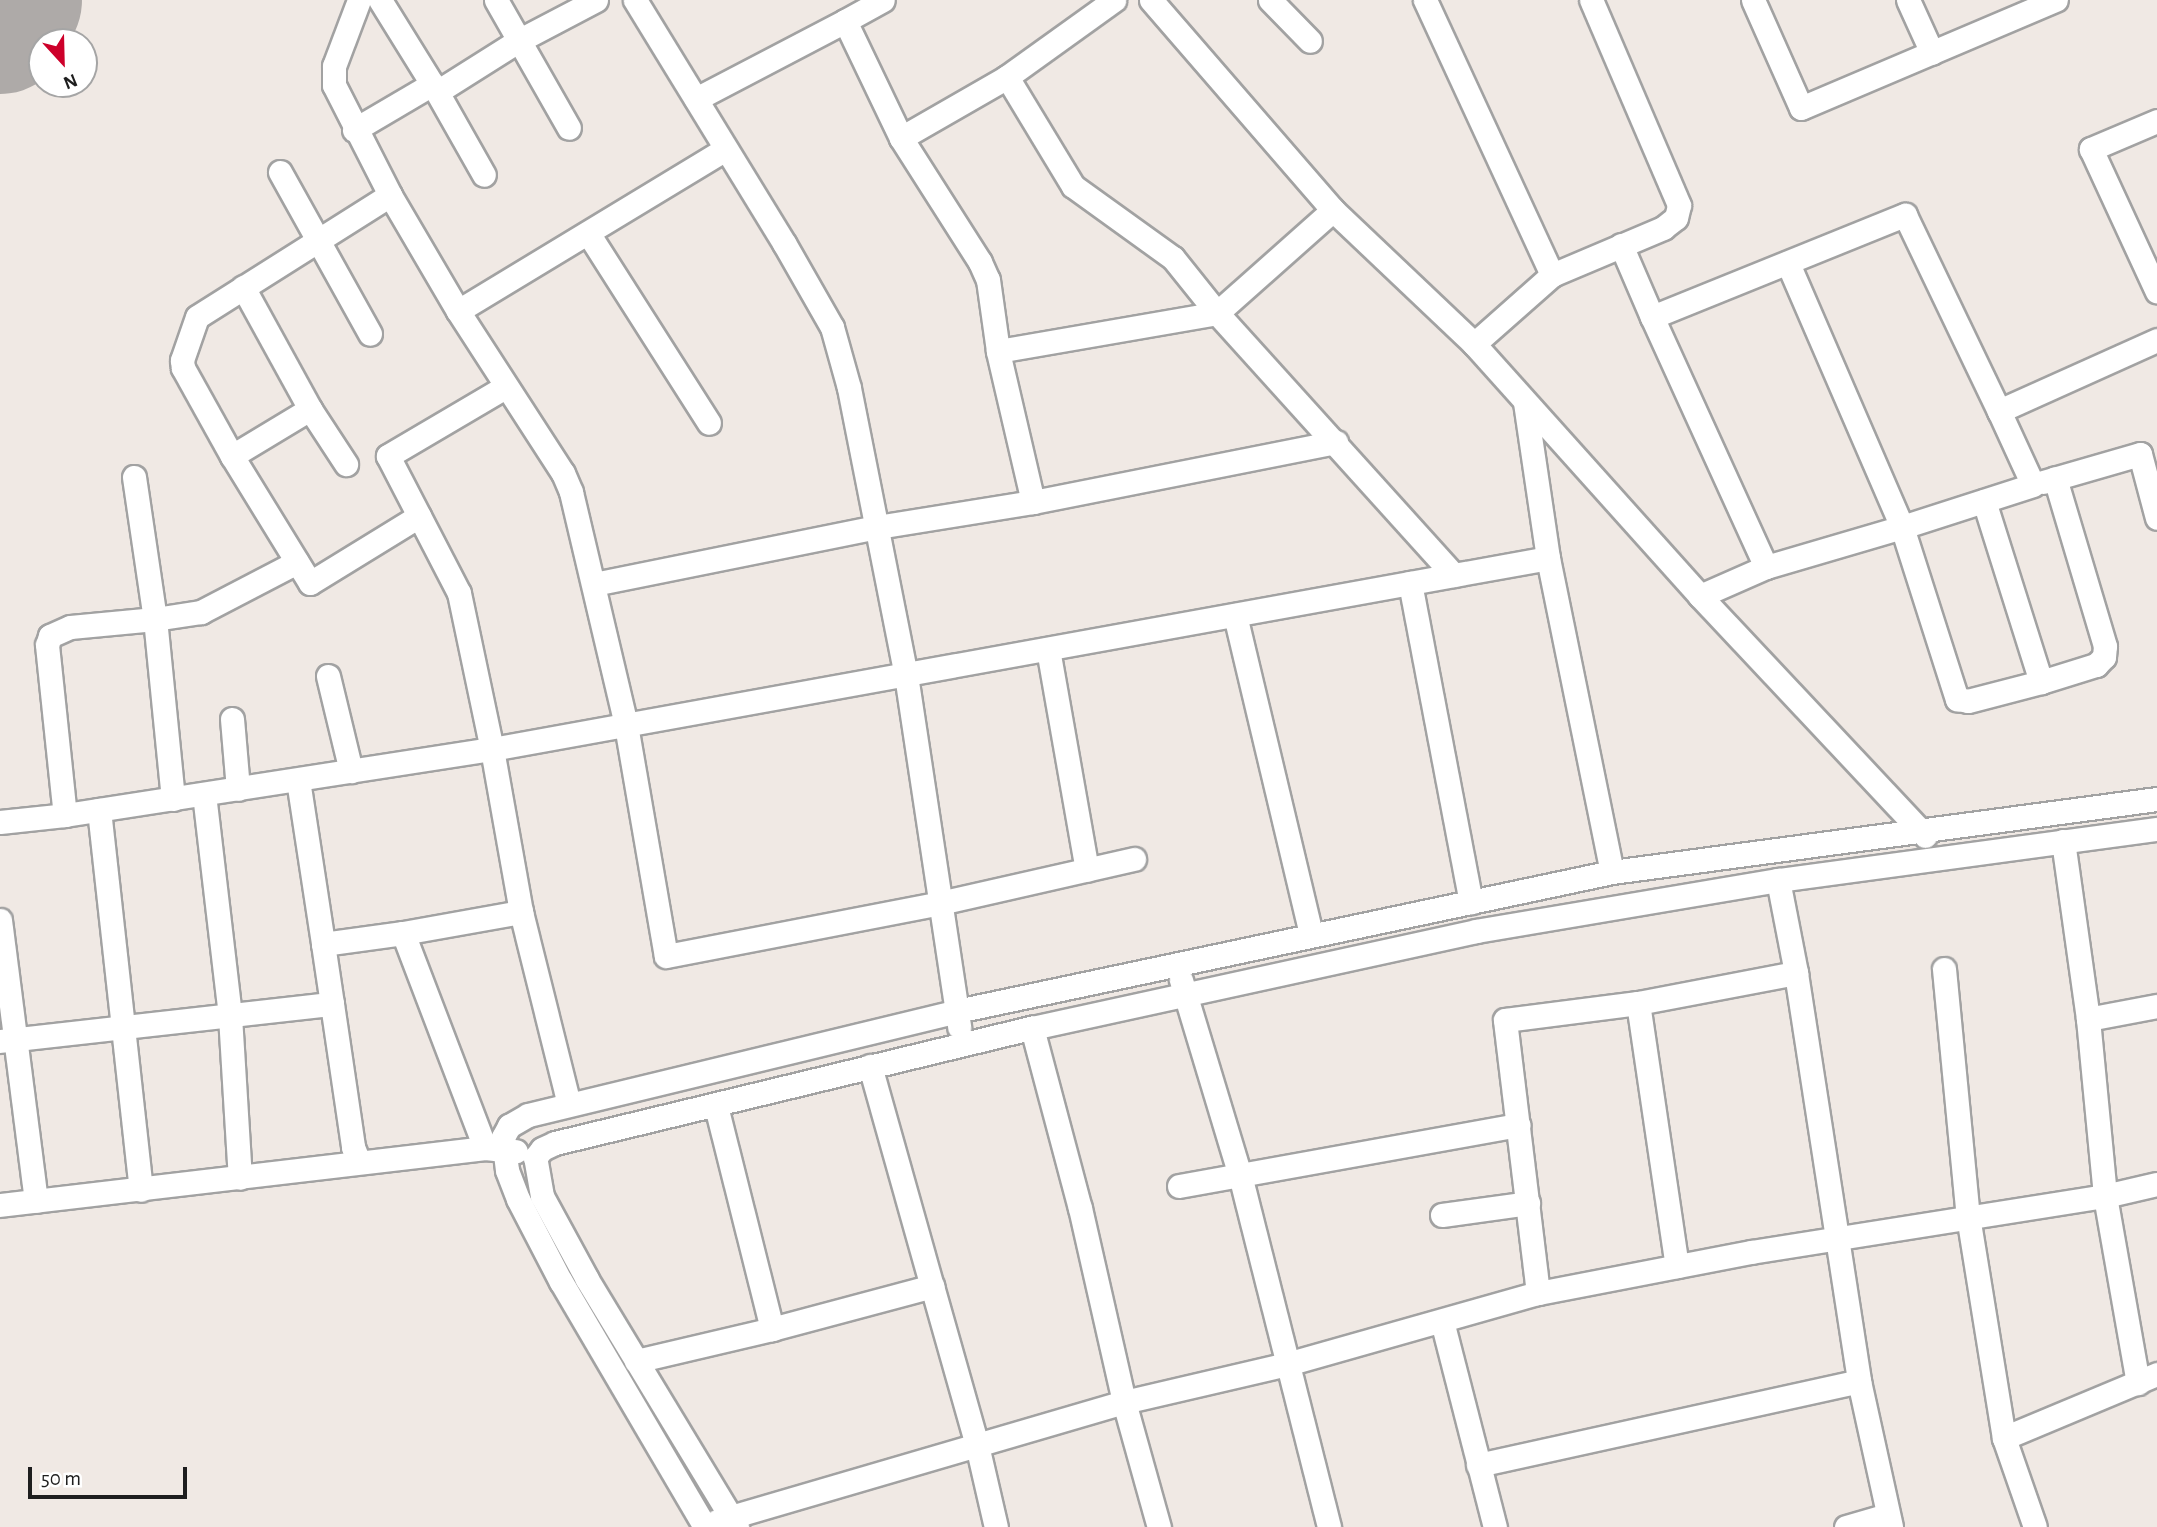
<!DOCTYPE html>
<html>
<head>
<meta charset="utf-8">
<style>
	body { margin:0 }
	#map { position:relative; width:2157px; height:1527px; overflow:hidden; background:#f0e9e4; font-family:"Alegreya Sans",sans-serif }
	div>[style] { position:absolute }
	.runway>* { height:142px; margin:-71px; padding:0 71px; transform-origin:71px; border-radius:71px; background:#aeaaa8 }
	.roads { filter:drop-shadow(2px 0 #a2a2a2) drop-shadow(-2px 0 #a2a2a2) drop-shadow(0 2px #a2a2a2) drop-shadow(0 -2px #a2a2a2) }
	.minor>* { height:23px; margin:-11.5px; padding:0 11.5px; transform-origin:11.5px; border-radius:11.5px; background:#fff }
	span { translate:-50% -50%; white-space:nowrap; text-align:center; line-height:1.15; -webkit-text-stroke:6px #fff; paint-order:stroke }
	.north { position:absolute; left:28px; top:28px; width:70px; height:70px; box-sizing:border-box; background:#fff; border:2px solid #a5a5a5; border-radius:50%; rotate:158deg; font-size:19px; font-weight:700; line-height:28px; text-align:center; color:#1e1e1e }
	.north::after { content:''; display:block; margin:auto; width:24px; height:32px; background:#cd002a; clip-path:polygon(50% 0,100% 100%,50% 72%,0 100%) }
	.scale { position:absolute; left:28px; top:1467px; width:159px; height:32px; box-sizing:border-box; border:4px solid #1e1e1e; border-top:0; padding-left:9px; font-size:21px; line-height:24px; white-space:nowrap; color:#1e1e1e; -webkit-text-stroke:5px #fff; paint-order:stroke }
</style>
</head>
<body>
<div id="map">
	<div class="runway">
		<i style="left:0;top:23px;width:25px;rotate:-64deg"></i>
	</div>
	<div class="roads">
		<div class="minor">
			<i style="left:359px;top:0;width:71px;rotate:110.7deg"></i>
			<i style="left:334px;top:66px;width:19px;rotate:90deg"></i>
			<i style="left:334px;top:85px;width:123px;rotate:63deg"></i>
			<i style="left:390px;top:195px;width:134px;rotate:59.6deg"></i>
			<i style="left:458px;top:311px;width:193px;rotate:57.1deg"></i>
			<i style="left:563px;top:473px;width:21px;rotate:67deg"></i>
			<i style="left:571px;top:492px;width:239px;rotate:76.7deg"></i>
			<i style="left:626px;top:725px;width:234px;rotate:80.2deg"></i>
			<i style="left:666px;top:956px;width:279px;rotate:-10.9deg"></i>
			<i style="left:940px;top:903px;width:199px;rotate:-12.8deg"></i>
			<i style="left:380px;top:0;width:108px;rotate:58.2deg"></i>
			<i style="left:437px;top:92px;width:96px;rotate:-32.2deg"></i>
			<i style="left:518px;top:41px;width:88px;rotate:-27.7deg"></i>
			<i style="left:496px;top:0;width:147px;rotate:60.3deg"></i>
			<i style="left:635px;top:0;width:285px;rotate:58.5deg"></i>
			<i style="left:784px;top:243px;width:97px;rotate:60.3deg"></i>
			<i style="left:832px;top:327px;width:63px;rotate:74.4deg"></i>
			<i style="left:849px;top:388px;width:293px;rotate:78.8deg"></i>
			<i style="left:906px;top:675px;width:356px;rotate:81.4deg"></i>
			<i style="left:1151px;top:0;width:278px;rotate:49.1deg"></i>
			<i style="left:1333px;top:210px;width:195px;rotate:43.5deg"></i>
			<i style="left:1474px;top:344px;width:338px;rotate:48.1deg"></i>
			<i style="left:1700px;top:596px;width:329px;rotate:46.8deg"></i>
			<i style="left:1270px;top:0;width:57px;rotate:45.7deg"></i>
			<i style="left:1425px;top:0;width:303px;rotate:65.2deg"></i>
			<i style="left:1753px;top:0;width:118px;rotate:66deg"></i>
			<i style="left:1801px;top:108px;width:277px;rotate:-23deg"></i>
			<i style="left:1908px;top:0;width:58px;rotate:65.6deg"></i>
			<i style="left:845px;top:21px;width:43px;rotate:-28.9deg"></i>
			<i style="left:1007px;top:77px;width:127px;rotate:58.8deg"></i>
			<i style="left:1073px;top:186px;width:123px;rotate:35.8deg"></i>
			<i style="left:1173px;top:258px;width:70px;rotate:51.3deg"></i>
			<i style="left:1217px;top:313px;width:353px;rotate:47.9deg"></i>
			<i style="left:437px;top:92px;width:95px;rotate:60.5deg"></i>
			<i style="left:696px;top:99px;width:168px;rotate:-27.6deg"></i>
			<i style="left:845px;top:21px;width:130px;rotate:64.4deg"></i>
			<i style="left:2157px;top:121px;width:72px;rotate:157deg"></i>
			<i style="left:2091px;top:149px;width:157px;rotate:65.2deg"></i>
			<i style="left:354px;top:130px;width:91px;rotate:-30.5deg"></i>
			<i style="left:280px;top:172px;width:185px;rotate:60.9deg"></i>
			<i style="left:390px;top:195px;width:228px;rotate:147.7deg"></i>
			<i style="left:197px;top:317px;width:46px;rotate:109.2deg"></i>
			<i style="left:182px;top:360px;width:8px;rotate:83deg"></i>
			<i style="left:183px;top:368px;width:101px;rotate:60.9deg"></i>
			<i style="left:232px;top:456px;width:149px;rotate:58.4deg"></i>
			<i style="left:310px;top:583px;width:128px;rotate:-31.6deg"></i>
			<i style="left:588px;top:233px;width:225px;rotate:57.5deg"></i>
			<i style="left:1621px;top:245px;width:78px;rotate:66.7deg"></i>
			<i style="left:458px;top:311px;width:313px;rotate:-31.2deg"></i>
			<i style="left:1474px;top:344px;width:104px;rotate:-41.5deg"></i>
			<i style="left:1552px;top:275px;width:121px;rotate:-22.9deg"></i>
			<i style="left:1663px;top:228px;width:16px;rotate:-38deg"></i>
			<i style="left:1676px;top:218px;width:13px;rotate:-77deg"></i>
			<i style="left:1679px;top:205px;width:223px;rotate:-113.2deg"></i>
			<i style="left:998px;top:351px;width:222px;rotate:-9.8deg"></i>
			<i style="left:1217px;top:313px;width:155px;rotate:-41.6deg"></i>
			<i style="left:505px;top:387px;width:136px;rotate:149.5deg"></i>
			<i style="left:388px;top:456px;width:154px;rotate:62.6deg"></i>
			<i style="left:459px;top:593px;width:159px;rotate:78.1deg"></i>
			<i style="left:492px;top:749px;width:1073px;rotate:-10.25deg"></i>
			<i style="left:1548px;top:558px;width:157px;rotate:-98.4deg"></i>
			<i style="left:310px;top:409px;width:66px;rotate:56.8deg"></i>
			<i style="left:1999px;top:411px;width:81px;rotate:65.3deg"></i>
			<i style="left:2033px;top:485px;width:138px;rotate:162.2deg"></i>
			<i style="left:1902px;top:527px;width:181px;rotate:72.3deg"></i>
			<i style="left:1957px;top:699px;width:11px;rotate:10deg"></i>
			<i style="left:1968px;top:701px;width:75px;rotate:-14.6deg"></i>
			<i style="left:232px;top:456px;width:91px;rotate:-31.1deg"></i>
			<i style="left:310px;top:409px;width:139px;rotate:-118.8deg"></i>
			<i style="left:134px;top:477px;width:144px;rotate:81.6deg"></i>
			<i style="left:155px;top:619px;width:85px;rotate:174.6deg"></i>
			<i style="left:70px;top:627px;width:22px;rotate:156deg"></i>
			<i style="left:50px;top:636px;width:9px;rotate:108deg"></i>
			<i style="left:47px;top:645px;width:171px;rotate:84deg"></i>
			<i style="left:65px;top:815px;width:432px;rotate:-8.8deg"></i>
			<i style="left:492px;top:749px;width:166px;rotate:79.9deg"></i>
			<i style="left:521px;top:912px;width:198px;rotate:76deg"></i>
			<i style="left:2043px;top:482px;width:101px;rotate:-16.1deg"></i>
			<i style="left:2140px;top:454px;width:66px;rotate:75.1deg"></i>
			<i style="left:1984px;top:501px;width:190px;rotate:72.5deg"></i>
			<i style="left:2041px;top:682px;width:58px;rotate:-17.2deg"></i>
			<i style="left:2096px;top:665px;width:11px;rotate:-45deg"></i>
			<i style="left:2104px;top:657px;width:11px;rotate:-85deg"></i>
			<i style="left:2105px;top:646px;width:175px;rotate:-106.6deg"></i>
			<i style="left:1033px;top:502px;width:309px;rotate:-11.2deg"></i>
			<i style="left:1548px;top:558px;width:320px;rotate:78.5deg"></i>
			<i style="left:1766px;top:567px;width:142px;rotate:-16.4deg"></i>
			<i style="left:1902px;top:527px;width:288px;rotate:-113.4deg"></i>
			<i style="left:1410px;top:583px;width:325px;rotate:79.2deg"></i>
			<i style="left:594px;top:584px;width:289px;rotate:-11.4deg"></i>
			<i style="left:877px;top:527px;width:158px;rotate:-9.1deg"></i>
			<i style="left:1033px;top:502px;width:155px;rotate:-103.1deg"></i>
			<i style="left:998px;top:351px;width:72px;rotate:-98deg"></i>
			<i style="left:988px;top:280px;width:20px;rotate:-114deg"></i>
			<i style="left:980px;top:262px;width:147px;rotate:-122.5deg"></i>
			<i style="left:901px;top:138px;width:122px;rotate:-29.9deg"></i>
			<i style="left:1007px;top:77px;width:132px;rotate:-35.7deg"></i>
			<i style="left:1700px;top:596px;width:72px;rotate:-23.7deg"></i>
			<i style="left:1766px;top:567px;width:275px;rotate:-114.5deg"></i>
			<i style="left:1652px;top:317px;width:273px;rotate:-22deg"></i>
			<i style="left:1905px;top:215px;width:217px;rotate:64.4deg"></i>
			<i style="left:1999px;top:411px;width:173px;rotate:-24.2deg"></i>
			<i style="left:1235px;top:615px;width:329px;rotate:76.6deg"></i>
			<i style="left:1048px;top:649px;width:224px;rotate:80deg"></i>
			<i style="left:328px;top:676px;width:98px;rotate:76.4deg"></i>
			<i style="left:232px;top:719px;width:70px;rotate:85.1deg"></i>
			<i style="left:298px;top:780px;width:166px;rotate:81.3deg"></i>
			<i style="left:204px;top:794px;width:224px;rotate:83.3deg"></i>
			<i style="left:230px;top:1016px;width:162px;rotate:86.5deg"></i>
			<i style="left:173px;top:799px;width:181px;rotate:-95.7deg"></i>
			<i style="left:155px;top:619px;width:47px;rotate:-8.7deg"></i>
			<i style="left:201px;top:612px;width:108px;rotate:-27.5deg"></i>
			<i style="left:99px;top:810px;width:382px;rotate:83.7deg"></i>
			<i style="left:0;top:822px;width:65px;rotate:-6.1deg"></i>
			<i style="left:2063px;top:841px;width:180px;rotate:82deg"></i>
			<i style="left:2088px;top:1019px;width:178px;rotate:84.5deg"></i>
			<i style="left:2105px;top:1196px;width:190px;rotate:80deg"></i>
			<i style="left:1778px;top:880px;width:95px;rotate:79deg"></i>
			<i style="left:1796px;top:973px;width:413px;rotate:81.2deg"></i>
			<i style="left:1859px;top:1381px;width:149px;rotate:77.6deg"></i>
			<i style="left:0;top:920px;width:283px;rotate:82.7deg"></i>
			<i style="left:403px;top:933px;width:120px;rotate:-10.1deg"></i>
			<i style="left:1944px;top:969px;width:248px;rotate:84.5deg"></i>
			<i style="left:1968px;top:1216px;width:225px;rotate:80.8deg"></i>
			<i style="left:2004px;top:1438px;width:94px;rotate:70.8deg"></i>
			<i style="left:1181px;top:980px;width:204px;rotate:73.2deg"></i>
			<i style="left:1240px;top:1175px;width:363px;rotate:75.8deg"></i>
			<i style="left:1638px;top:1003px;width:266px;rotate:81.6deg"></i>
			<i style="left:332px;top:1004px;width:145px;rotate:81.6deg"></i>
			<i style="left:353px;top:1147px;width:16px;rotate:68deg"></i>
			<i style="left:2088px;top:1019px;width:70px;rotate:-10.7deg"></i>
			<i style="left:1032px;top:1028px;width:186px;rotate:75.1deg"></i>
			<i style="left:1080px;top:1208px;width:199px;rotate:77.2deg"></i>
			<i style="left:1124px;top:1402px;width:130px;rotate:74.4deg"></i>
			<i style="left:0;top:1041px;width:334px;rotate:-6.4deg"></i>
			<i style="left:332px;top:1004px;width:61px;rotate:-98.5deg"></i>
			<i style="left:323px;top:944px;width:81px;rotate:-7.8deg"></i>
			<i style="left:403px;top:933px;width:230px;rotate:69.1deg"></i>
			<i style="left:485px;top:1148px;width:31px;rotate:6deg"></i>
			<i style="left:870px;top:1066px;width:229px;rotate:74.3deg"></i>
			<i style="left:716px;top:1106px;width:230px;rotate:75.9deg"></i>
			<i style="left:1179px;top:1186px;width:345px;rotate:-10.2deg"></i>
			<i style="left:0;top:1205px;width:488px;rotate:-6.7deg"></i>
			<i style="left:1442px;top:1215px;width:87px;rotate:-7.9deg"></i>
			<i style="left:1538px;top:1293px;width:275px;rotate:-96.9deg"></i>
			<i style="left:1505px;top:1020px;width:134px;rotate:-7.3deg"></i>
			<i style="left:1638px;top:1003px;width:161px;rotate:-10.8deg"></i>
			<i style="left:1442px;top:1321px;width:213px;rotate:75.6deg"></i>
			<i style="left:636px;top:1361px;width:140px;rotate:-13.2deg"></i>
			<i style="left:772px;top:1329px;width:166px;rotate:-15deg"></i>
			<i style="left:932px;top:1286px;width:165px;rotate:74.2deg"></i>
			<i style="left:977px;top:1445px;width:84px;rotate:77deg"></i>
			<i style="left:2004px;top:1438px;width:166px;rotate:-22.7deg"></i>
			<i style="left:1478px;top:1465px;width:390px;rotate:-12.4deg"></i>
			<i style="left:717px;top:1521px;width:424px;rotate:-16.3deg"></i>
			<i style="left:1124px;top:1402px;width:167px;rotate:-13.1deg"></i>
			<i style="left:1287px;top:1364px;width:261px;rotate:-15.8deg"></i>
			<i style="left:1538px;top:1293px;width:217px;rotate:-10.9deg"></i>
			<i style="left:1751px;top:1252px;width:358px;rotate:-9deg"></i>
			<i style="left:2105px;top:1196px;width:53px;rotate:-13deg"></i>
			<i style="left:705px;top:1527px;width:284px;rotate:-120.4deg"></i>
			<i style="left:561px;top:1282px;width:93px;rotate:-117.4deg"></i>
			<i style="left:518px;top:1199px;width:31px;rotate:-111deg"></i>
			<i style="left:507px;top:1170px;width:33px;rotate:-97deg"></i>
			<i style="left:503px;top:1137px;width:13px;rotate:-61deg"></i>
			<i style="left:509px;top:1126px;width:22px;rotate:-30deg"></i>
			<i style="left:528px;top:1115px;width:441px;rotate:-13.6deg"></i>
			<i style="left:957px;top:1011px;width:670px;rotate:-11.98deg"></i>
			<i style="left:1612px;top:872px;width:550px;rotate:-7.63deg"></i>
			<i style="left:737px;top:1527px;width:290px;rotate:-121.2deg"></i>
			<i style="left:587px;top:1279px;width:94px;rotate:-118.5deg"></i>
			<i style="left:542px;top:1196px;width:39px;rotate:-100deg"></i>
			<i style="left:535px;top:1158px;width:11px;rotate:-52deg"></i>
			<i style="left:542px;top:1149px;width:14px;rotate:-25deg"></i>
			<i style="left:555px;top:1143px;width:491px;rotate:-13.6deg"></i>
			<i style="left:1032px;top:1028px;width:454px;rotate:-12.3deg"></i>
			<i style="left:1476px;top:931px;width:306px;rotate:-9.6deg"></i>
			<i style="left:1778px;top:880px;width:382px;rotate:-7.7deg"></i>
			<i style="left:1846px;top:1527px;width:43px;rotate:-16.3deg"></i>
		</div>
	</div>
	<div class="north">N</div>
	<div class="scale">50 m</div>
</div>
</body>
</html>
